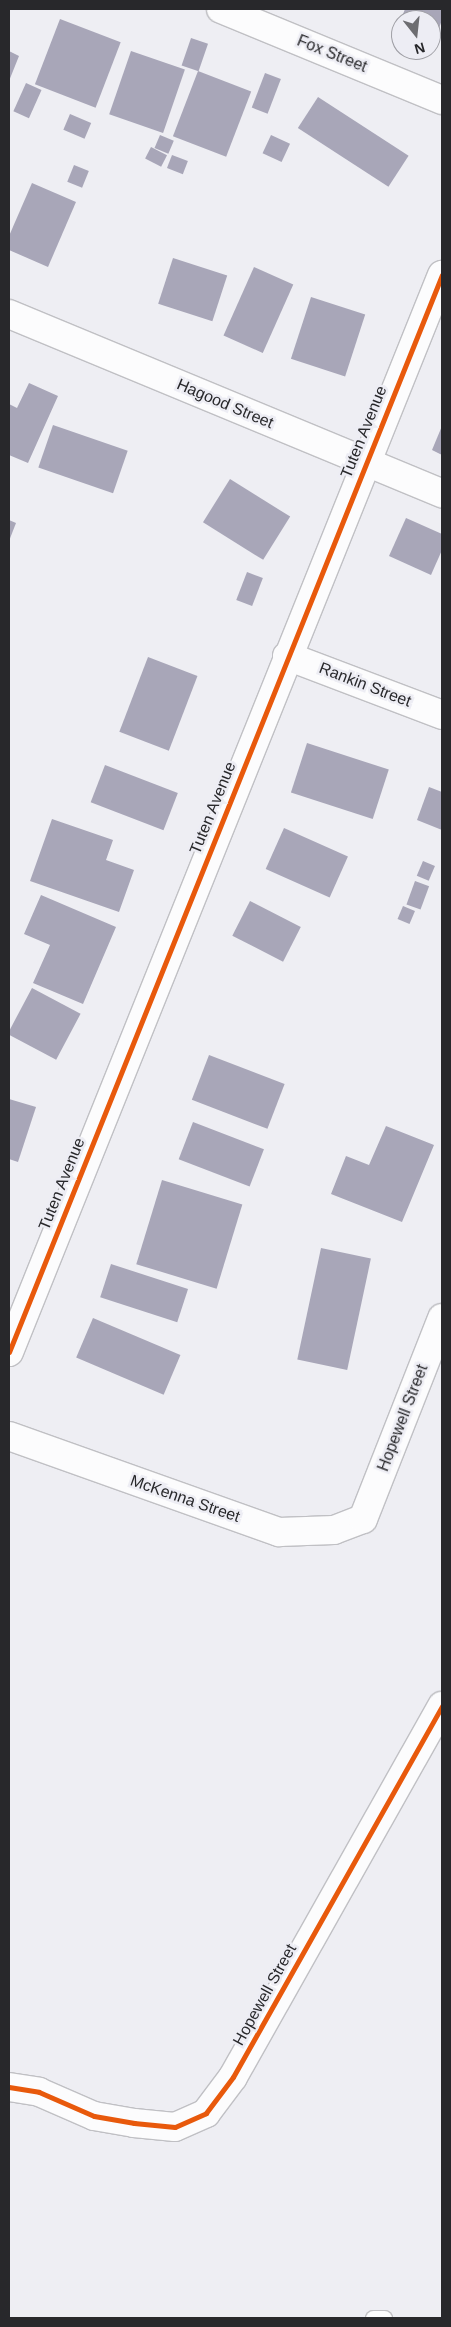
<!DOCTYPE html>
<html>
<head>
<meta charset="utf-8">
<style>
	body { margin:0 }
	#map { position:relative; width:451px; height:2327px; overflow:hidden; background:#eeeef3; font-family:Arial,sans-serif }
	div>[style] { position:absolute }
	.building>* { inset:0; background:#a8a6b8; transform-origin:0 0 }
	.roads { filter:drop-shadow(1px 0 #c0c0c4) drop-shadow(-1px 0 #c0c0c4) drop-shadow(0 1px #c0c0c4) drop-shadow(0 -1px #c0c0c4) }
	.service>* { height:15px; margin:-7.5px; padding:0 7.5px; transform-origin:7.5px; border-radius:7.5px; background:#fcfcfd }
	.minor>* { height:28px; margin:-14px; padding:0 14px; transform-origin:14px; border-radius:14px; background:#fcfcfd }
	.cycleway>* { height:5px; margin:-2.5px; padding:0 2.5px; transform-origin:2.5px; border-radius:2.5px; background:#e8590c }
	span { translate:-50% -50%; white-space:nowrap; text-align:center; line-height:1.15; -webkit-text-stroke:5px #ededf4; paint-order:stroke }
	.street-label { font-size:16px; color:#28282b }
	.frame { position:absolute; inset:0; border:10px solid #28282b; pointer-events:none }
	.north { position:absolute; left:391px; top:10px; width:50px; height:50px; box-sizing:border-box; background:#ededf4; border:1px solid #9e9ea4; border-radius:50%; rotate:164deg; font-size:14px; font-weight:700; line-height:20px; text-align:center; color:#28282b }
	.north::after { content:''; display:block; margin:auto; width:18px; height:22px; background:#6d6d71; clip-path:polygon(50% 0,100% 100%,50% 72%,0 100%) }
</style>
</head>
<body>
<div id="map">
	<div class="building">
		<i style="clip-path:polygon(405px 9px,442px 9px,442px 20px,433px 45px,431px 20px,401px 20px,401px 34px,396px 32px)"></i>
		<i style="left:60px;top:19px;width:65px;height:70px;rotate:21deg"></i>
		<i style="left:191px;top:38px;width:18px;height:29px;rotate:19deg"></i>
		<i style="clip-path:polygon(9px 51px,19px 56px,9px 81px)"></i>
		<i style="left:131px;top:51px;width:57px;height:67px;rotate:19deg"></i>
		<i style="left:198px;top:71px;width:57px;height:70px;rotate:21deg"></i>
		<i style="left:265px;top:73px;width:17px;height:37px;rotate:21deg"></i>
		<i style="left:26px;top:83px;width:17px;height:31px;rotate:24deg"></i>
		<i style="left:318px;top:97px;width:108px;height:37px;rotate:33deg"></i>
		<i style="left:70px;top:114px;width:23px;height:17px;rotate:23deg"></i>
		<i style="left:160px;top:135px;width:15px;height:14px;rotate:23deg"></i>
		<i style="left:271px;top:135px;width:21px;height:20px;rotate:25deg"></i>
		<i style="left:151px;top:147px;width:18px;height:13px;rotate:27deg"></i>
		<i style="left:172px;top:155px;width:17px;height:14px;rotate:21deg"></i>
		<i style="left:74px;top:165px;width:16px;height:18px;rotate:22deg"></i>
		<i style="clip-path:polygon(32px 183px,76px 202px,48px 267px,9px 250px,9px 236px)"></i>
		<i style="left:173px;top:258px;width:57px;height:48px;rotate:18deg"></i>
		<i style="left:254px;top:267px;width:43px;height:75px;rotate:24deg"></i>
		<i style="left:311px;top:297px;width:57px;height:65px;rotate:18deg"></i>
		<i style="clip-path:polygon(29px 383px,58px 396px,28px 463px,9px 455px,9px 404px,17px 408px)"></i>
		<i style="left:53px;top:425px;width:79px;height:45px;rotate:19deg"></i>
		<i style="clip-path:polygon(442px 426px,442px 455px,432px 450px)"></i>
		<i style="left:230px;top:479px;width:71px;height:51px;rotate:32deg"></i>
		<i style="clip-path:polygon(406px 518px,442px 534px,442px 550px,431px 575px,389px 556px)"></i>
		<i style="clip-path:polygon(9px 520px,16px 523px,9px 541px)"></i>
		<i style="left:247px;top:572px;width:17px;height:30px;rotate:21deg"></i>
		<i style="left:148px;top:657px;width:53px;height:80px;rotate:21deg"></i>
		<i style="left:307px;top:743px;width:86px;height:52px;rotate:18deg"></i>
		<i style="left:105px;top:765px;width:78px;height:40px;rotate:21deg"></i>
		<i style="clip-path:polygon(429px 787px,442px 792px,442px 830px,417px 820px)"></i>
		<i style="clip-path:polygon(52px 819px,113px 840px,106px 860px,134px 870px,119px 912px,30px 881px)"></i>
		<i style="left:284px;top:828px;width:70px;height:45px;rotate:24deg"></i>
		<i style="left:423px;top:861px;width:13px;height:16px;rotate:23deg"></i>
		<i style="left:415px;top:881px;width:15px;height:25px;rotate:20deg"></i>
		<i style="clip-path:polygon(41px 895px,116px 927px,83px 1004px,33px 983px,50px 945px,24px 934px)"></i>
		<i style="left:250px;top:901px;width:57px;height:39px;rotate:27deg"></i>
		<i style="left:403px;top:906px;width:13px;height:14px;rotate:23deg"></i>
		<i style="left:32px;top:988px;width:55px;height:52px;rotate:28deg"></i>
		<i style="left:209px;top:1055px;width:81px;height:48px;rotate:21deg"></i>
		<i style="clip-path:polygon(9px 1099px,36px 1107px,18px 1162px,9px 1159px)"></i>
		<i style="left:193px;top:1122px;width:76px;height:40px;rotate:21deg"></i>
		<i style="clip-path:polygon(386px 1126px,434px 1145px,402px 1222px,331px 1194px,346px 1156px,369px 1165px)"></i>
		<i style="left:162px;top:1180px;width:84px;height:88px;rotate:17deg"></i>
		<i style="left:321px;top:1248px;width:51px;height:114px;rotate:12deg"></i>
		<i style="left:111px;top:1264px;width:81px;height:35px;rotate:18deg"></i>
		<i style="left:93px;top:1318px;width:95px;height:43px;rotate:23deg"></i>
	</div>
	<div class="roads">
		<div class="service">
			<i style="left:373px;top:2318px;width:11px"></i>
		</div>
		<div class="minor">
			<i style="left:221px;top:9px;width:239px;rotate:22.4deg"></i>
			<i style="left:9px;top:314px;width:469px;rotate:22.5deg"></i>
			<i style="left:287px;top:656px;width:166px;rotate:20.8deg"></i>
			<i style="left:9px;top:1352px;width:1161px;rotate:-68.1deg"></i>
			<i style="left:9px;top:1436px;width:287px;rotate:19.6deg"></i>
			<i style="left:279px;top:1532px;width:55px;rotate:-2.1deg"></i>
			<i style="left:334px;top:1530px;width:31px;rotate:-21deg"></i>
			<i style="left:363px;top:1519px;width:216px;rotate:-68.5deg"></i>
			<i style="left:9px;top:2087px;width:30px;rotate:9deg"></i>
			<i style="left:39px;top:2092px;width:60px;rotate:23.6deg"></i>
			<i style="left:94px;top:2116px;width:41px;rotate:9.9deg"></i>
			<i style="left:134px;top:2123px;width:41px;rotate:5.6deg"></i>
			<i style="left:175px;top:2127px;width:34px;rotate:-24deg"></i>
			<i style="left:206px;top:2113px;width:45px;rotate:-53.1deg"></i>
			<i style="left:233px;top:2077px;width:426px;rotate:-60.6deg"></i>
		</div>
	</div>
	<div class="cycleway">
		<i style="left:9px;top:1352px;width:1161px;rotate:-68.1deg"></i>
		<i style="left:9px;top:2087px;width:30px;rotate:9deg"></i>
		<i style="left:39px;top:2092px;width:60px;rotate:23.6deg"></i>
		<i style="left:94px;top:2116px;width:41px;rotate:9.9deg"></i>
		<i style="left:134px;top:2123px;width:41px;rotate:5.6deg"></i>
		<i style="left:175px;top:2127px;width:34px;rotate:-24deg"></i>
		<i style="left:206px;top:2113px;width:45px;rotate:-53.1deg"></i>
		<i style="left:233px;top:2077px;width:426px;rotate:-60.6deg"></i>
	</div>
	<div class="street-label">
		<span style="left:332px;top:54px;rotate:22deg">Fox Street</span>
		<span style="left:225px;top:404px;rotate:23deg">Hagood Street</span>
		<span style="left:364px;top:432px;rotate:-68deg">Tuten Avenue</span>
		<span style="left:365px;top:685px;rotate:21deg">Rankin Street</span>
		<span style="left:213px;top:808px;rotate:-68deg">Tuten Avenue</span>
		<span style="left:62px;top:1184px;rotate:-68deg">Tuten Avenue</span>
		<span style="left:403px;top:1418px;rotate:-69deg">Hopewell Street</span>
		<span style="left:185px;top:1499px;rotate:19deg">McKenna Street</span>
		<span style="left:265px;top:1995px;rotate:-61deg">Hopewell Street</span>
	</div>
	<div class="frame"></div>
	<div class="north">N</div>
</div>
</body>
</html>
